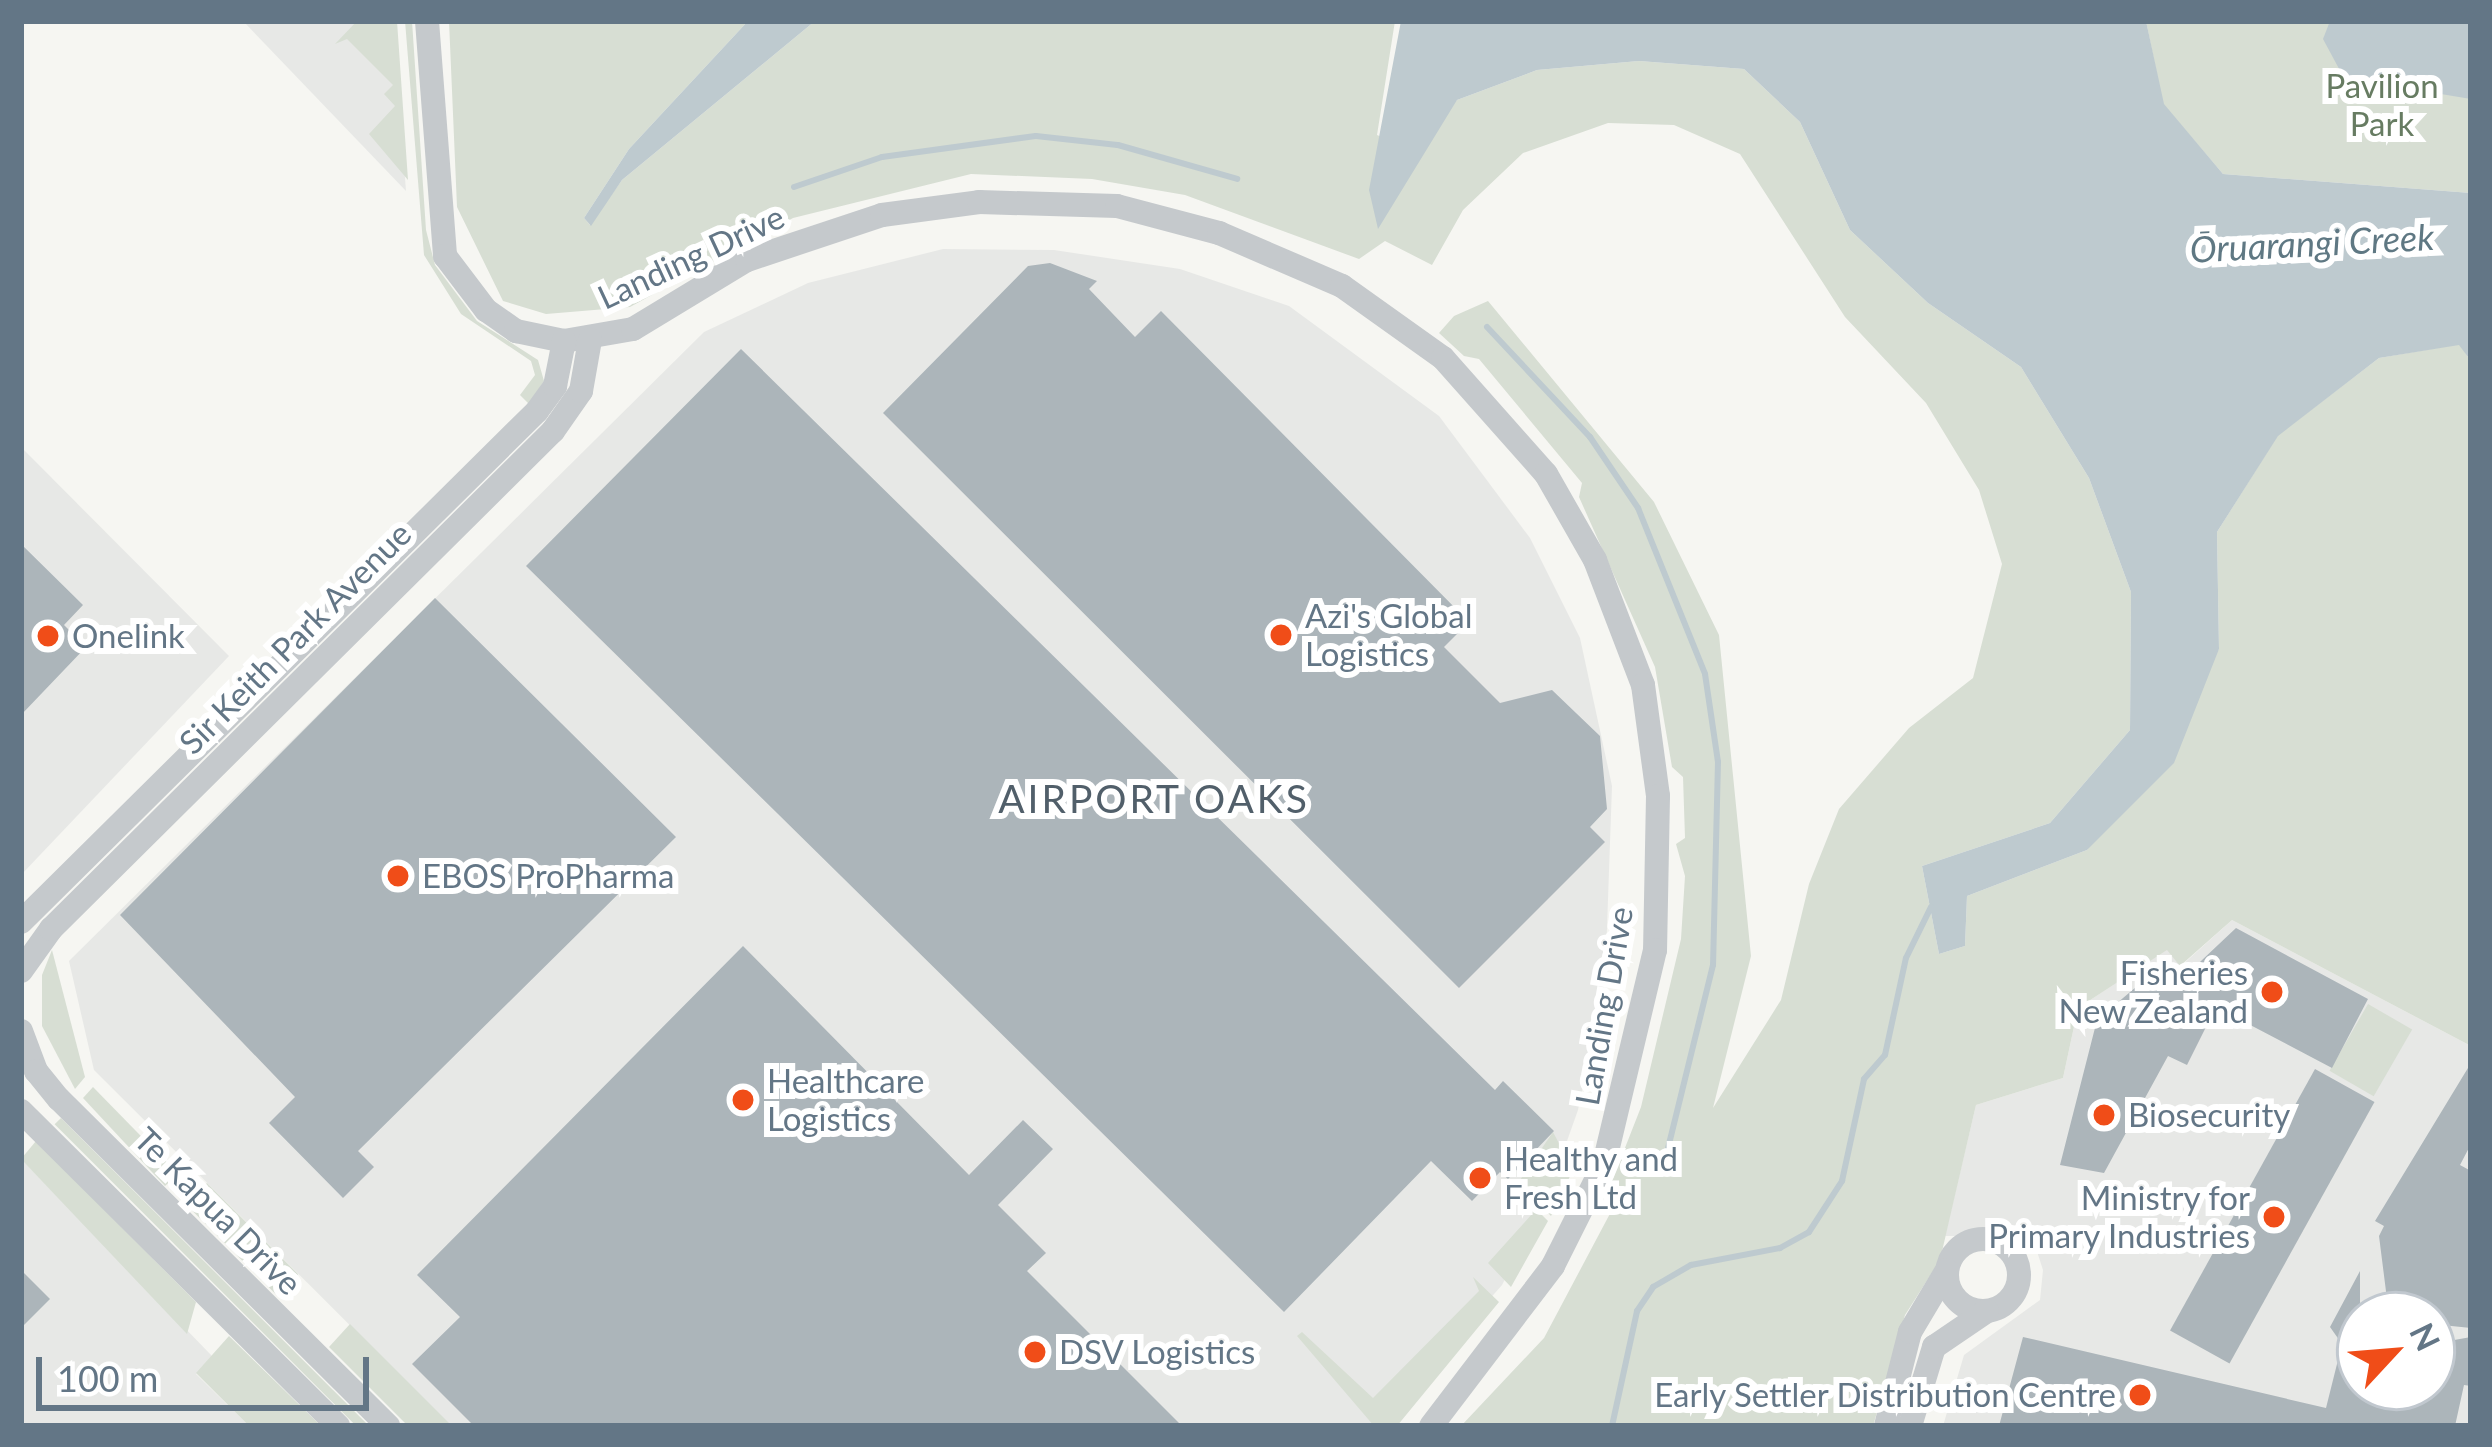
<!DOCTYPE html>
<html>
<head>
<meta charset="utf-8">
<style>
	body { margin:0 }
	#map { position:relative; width:2492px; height:1447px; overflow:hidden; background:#f6f6f2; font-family:Lato,sans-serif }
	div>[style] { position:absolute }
	.built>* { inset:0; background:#e7e8e6 }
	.green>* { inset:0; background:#d7ded3; transform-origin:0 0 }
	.water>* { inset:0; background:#becacf }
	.stream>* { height:6px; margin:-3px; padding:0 3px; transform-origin:3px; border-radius:3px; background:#becacf }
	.building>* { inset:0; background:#acb5ba; transform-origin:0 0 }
	.minor>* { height:24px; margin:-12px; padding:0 12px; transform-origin:12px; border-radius:12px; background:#c5c9cc }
	.minor>.ring { margin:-12px; padding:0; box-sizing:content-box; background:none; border:24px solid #c5c9cc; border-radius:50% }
	.dots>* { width:33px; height:33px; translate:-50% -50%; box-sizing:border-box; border:6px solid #fff; border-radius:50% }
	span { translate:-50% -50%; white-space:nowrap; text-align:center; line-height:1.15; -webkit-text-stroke:12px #fff; paint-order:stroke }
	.park-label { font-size:33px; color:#677c62 }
	.street-label { font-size:33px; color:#637686 }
	.poi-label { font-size:33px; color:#637686 }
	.left { translate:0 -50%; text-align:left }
	.right { translate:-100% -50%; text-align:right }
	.water-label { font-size:36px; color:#5f7883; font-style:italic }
	.quarter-label { font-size:39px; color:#515f6a; letter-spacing:3px }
	.frame { position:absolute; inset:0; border:24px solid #637686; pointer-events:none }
	.north { position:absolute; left:2336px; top:1291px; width:120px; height:120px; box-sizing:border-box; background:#fff; border:3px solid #c1c8cf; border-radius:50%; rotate:64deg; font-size:33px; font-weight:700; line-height:48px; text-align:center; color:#637686 }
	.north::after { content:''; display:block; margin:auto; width:42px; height:54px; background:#f04d18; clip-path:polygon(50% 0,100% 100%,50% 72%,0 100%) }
	.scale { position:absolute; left:36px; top:1357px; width:333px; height:54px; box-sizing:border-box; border:6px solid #637686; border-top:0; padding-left:15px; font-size:36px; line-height:42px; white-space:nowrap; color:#637686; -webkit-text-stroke:9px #fff; paint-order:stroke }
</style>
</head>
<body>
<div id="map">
	<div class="built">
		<i style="clip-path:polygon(243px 21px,393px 21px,406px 191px)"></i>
		<i style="clip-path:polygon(943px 249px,1054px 250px,1180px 269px,1289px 306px,1439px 416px,1530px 538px,1580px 638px,1612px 786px,1605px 984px,1578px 1110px,1545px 1203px,1502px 1285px,1378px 1426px,451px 1426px,94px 1070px,69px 961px,704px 332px,808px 283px)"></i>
		<i style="clip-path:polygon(21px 447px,229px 656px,21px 875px)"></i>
		<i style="clip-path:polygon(evenodd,2232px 920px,2471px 1046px,2471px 1426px,1943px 1426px,1964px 1355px,2040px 1300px,2043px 1270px,2032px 1236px,1945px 1236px,1976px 1105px,2063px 1078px,2078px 1008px,2168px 949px,2181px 966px,2232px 920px,2360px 1315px,2432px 1315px,2432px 1387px,2360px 1387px,2360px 1315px)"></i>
		<i style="clip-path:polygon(21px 1159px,212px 1356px,196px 1374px,249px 1426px,21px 1426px)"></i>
	</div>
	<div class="green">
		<i style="clip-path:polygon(357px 21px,397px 21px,408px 180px,369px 134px,395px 106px,384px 94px,393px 85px,347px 39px,335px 44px)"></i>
		<i style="clip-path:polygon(405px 21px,412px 21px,426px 230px,435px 265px,477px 321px,538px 360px,544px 381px,529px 404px,520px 395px,535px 375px,531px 361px,461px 314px,424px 255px)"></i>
		<i style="clip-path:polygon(449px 21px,748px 21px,629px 149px,584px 218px,590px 225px,622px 180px,815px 21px,1395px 21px,1377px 135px,1389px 140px,1457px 100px,1537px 70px,1639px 61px,1744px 69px,1800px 122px,1850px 230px,1928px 303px,2021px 367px,2089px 478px,2131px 592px,2130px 730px,2050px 823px,1922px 866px,1939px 954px,1965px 946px,1967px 896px,2087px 850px,2219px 649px,2217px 532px,2278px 435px,2379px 358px,2460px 344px,2471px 362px,2471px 1046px,2232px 920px,2180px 966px,2167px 950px,2078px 1008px,2063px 1078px,1976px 1105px,1940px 1260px,1905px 1315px,1873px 1426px,1461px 1426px,1544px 1338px,1622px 1191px,1603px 1204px,1641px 1107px,1681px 939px,1685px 876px,1676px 844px,1685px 838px,1683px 777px,1672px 767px,1655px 667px,1579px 497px,1582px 483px,1479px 359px,1464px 356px,1439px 333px,1454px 316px,1488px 301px,1654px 502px,1719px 635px,1751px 956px,1713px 1108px,1781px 1000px,1809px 884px,1839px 809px,1909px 728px,1973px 678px,2002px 564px,1979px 490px,1926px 403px,1845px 317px,1740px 154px,1674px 125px,1608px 123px,1523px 153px,1463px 210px,1432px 265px,1385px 241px,1359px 259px,1185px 195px,1092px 179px,971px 174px,793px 218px,630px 307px,546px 314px,503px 301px,457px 207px)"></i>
		<i style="clip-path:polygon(2146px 21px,2471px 21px,2471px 193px,2223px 174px,2163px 104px)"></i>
		<i style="clip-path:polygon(52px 950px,85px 1077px,75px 1089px,42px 1026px,42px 975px)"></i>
		<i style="left:2368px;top:1004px;width:51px;height:77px;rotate:30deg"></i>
		<i style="clip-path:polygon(93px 1087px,178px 1174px,165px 1186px,83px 1098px)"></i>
		<i style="left:61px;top:1118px;width:436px;height:9px;rotate:45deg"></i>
		<i style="clip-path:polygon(1553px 1132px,1573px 1170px,1551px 1216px,1518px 1183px)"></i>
		<i style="clip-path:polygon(36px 1141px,196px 1302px,187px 1334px,21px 1159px)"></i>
		<i style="left:207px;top:1183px;width:129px;height:30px;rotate:45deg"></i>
		<i style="clip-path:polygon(1522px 1195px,1548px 1221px,1511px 1287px,1488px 1263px,1532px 1214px)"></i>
		<i style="clip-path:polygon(1473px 1277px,1499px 1302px,1397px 1426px,1374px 1426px,1297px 1336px,1302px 1332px,1373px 1398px,1479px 1291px)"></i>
		<i style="clip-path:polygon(350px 1324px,452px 1426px,408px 1426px,329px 1347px)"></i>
		<i style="clip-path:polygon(229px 1336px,321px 1426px,249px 1426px,196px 1373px)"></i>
	</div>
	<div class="water">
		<i style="clip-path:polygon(748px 21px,815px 21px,622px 180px,591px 226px,584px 218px,629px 149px)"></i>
		<i style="clip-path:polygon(1401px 21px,2146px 21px,2164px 104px,2223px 174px,2471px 193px,2471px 361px,2459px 345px,2379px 358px,2278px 436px,2217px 532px,2219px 649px,2174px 763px,2087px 850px,1967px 896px,1965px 946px,1939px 954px,1922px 866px,2050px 823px,2130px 730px,2131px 592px,2089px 478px,2021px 367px,1928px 303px,1850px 230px,1800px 122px,1744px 69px,1639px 61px,1537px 70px,1457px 100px,1378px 229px,1369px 190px)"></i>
		<i style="clip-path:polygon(2330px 21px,2471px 21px,2471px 99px,2344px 78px,2323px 39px)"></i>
	</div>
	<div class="stream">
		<i style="left:794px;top:187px;width:93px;rotate:-18.8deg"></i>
		<i style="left:882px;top:157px;width:155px;rotate:-7.8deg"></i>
		<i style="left:1036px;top:136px;width:82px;rotate:6.3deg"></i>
		<i style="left:1118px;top:145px;width:124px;rotate:15.9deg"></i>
		<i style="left:1487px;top:327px;width:151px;rotate:46.9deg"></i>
		<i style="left:1590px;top:437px;width:86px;rotate:55.9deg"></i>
		<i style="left:1638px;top:508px;width:179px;rotate:68deg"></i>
		<i style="left:1705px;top:674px;width:89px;rotate:81.6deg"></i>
		<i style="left:1718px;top:762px;width:203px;rotate:91.4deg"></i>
		<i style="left:1713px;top:965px;width:188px;rotate:103.8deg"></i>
		<i style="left:1612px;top:1426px;width:118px;rotate:-77.7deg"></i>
		<i style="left:1637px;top:1311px;width:29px;rotate:-56deg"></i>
		<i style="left:1653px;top:1287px;width:44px;rotate:-30.1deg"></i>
		<i style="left:1691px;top:1265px;width:91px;rotate:-10.8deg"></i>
		<i style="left:1780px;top:1248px;width:33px;rotate:-29deg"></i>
		<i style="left:1809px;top:1232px;width:61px;rotate:-57.1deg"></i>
		<i style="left:1842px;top:1181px;width:104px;rotate:-77.8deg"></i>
		<i style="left:1864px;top:1079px;width:32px;rotate:-49deg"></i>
		<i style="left:1885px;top:1055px;width:99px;rotate:-77.8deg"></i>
		<i style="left:1906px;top:958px;width:57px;rotate:-63.9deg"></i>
	</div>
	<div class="building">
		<i style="clip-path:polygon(1050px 263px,1097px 281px,1089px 289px,1135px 337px,1161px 311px,1469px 622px,1444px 647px,1500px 703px,1552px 690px,1600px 736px,1607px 809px,1590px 827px,1605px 842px,1459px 988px,883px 413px,1028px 266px)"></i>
		<i style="clip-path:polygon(741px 349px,1495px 1090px,1503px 1081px,1554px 1131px,1508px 1179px,1500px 1172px,1472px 1201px,1431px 1161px,1284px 1312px,526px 566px)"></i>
		<i style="clip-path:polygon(21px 544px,83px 605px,64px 625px,86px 647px,21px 715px)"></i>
		<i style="clip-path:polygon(435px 598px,676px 837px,358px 1151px,374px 1167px,343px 1198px,269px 1123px,295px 1097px,120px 915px)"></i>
		<i style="clip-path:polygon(2236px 928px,2368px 999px,2332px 1068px,2216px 1007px,2187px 1065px,2168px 1056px,2104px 1173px,2060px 1165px,2097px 1020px,2168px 960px,2183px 978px)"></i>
		<i style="clip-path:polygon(743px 946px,969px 1175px,1023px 1120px,1053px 1149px,998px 1205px,1046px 1253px,1027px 1271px,1182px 1426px,474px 1426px,412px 1364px,460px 1317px,417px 1275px)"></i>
		<i style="clip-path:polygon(2471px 1063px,2471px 1144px,2460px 1165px,2471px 1171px,2471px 1328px,2432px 1324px,2432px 1315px,2389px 1315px,2379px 1236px,2384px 1226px,2375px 1221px)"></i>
		<i style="left:2315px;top:1069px;width:68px;height:299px;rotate:29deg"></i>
		<i style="clip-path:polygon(21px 1270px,50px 1299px,21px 1328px)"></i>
		<i style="clip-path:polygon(2360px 1271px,2360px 1387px,2432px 1387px,2432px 1344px,2471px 1337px,2471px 1386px,2464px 1385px,2455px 1426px,1999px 1426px,2023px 1337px,2326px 1408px,2342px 1344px,2330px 1327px)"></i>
	</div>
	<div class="minor">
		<i style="left:427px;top:21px;width:236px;rotate:85.6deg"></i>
		<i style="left:445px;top:256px;width:68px;rotate:52.8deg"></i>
		<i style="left:486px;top:310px;width:37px;rotate:35deg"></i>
		<i style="left:516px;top:331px;width:49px;rotate:11.8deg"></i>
		<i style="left:564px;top:341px;width:70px;rotate:-9.9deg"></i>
		<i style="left:633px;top:329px;width:133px;rotate:-31.2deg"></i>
		<i style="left:747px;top:260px;width:142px;rotate:-18.4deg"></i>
		<i style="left:882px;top:215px;width:98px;rotate:-7.6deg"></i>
		<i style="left:979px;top:202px;width:138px;rotate:1.7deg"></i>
		<i style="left:1117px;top:206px;width:106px;rotate:14.8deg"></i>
		<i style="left:1219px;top:233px;width:134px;rotate:23.3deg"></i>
		<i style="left:1342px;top:286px;width:124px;rotate:35.5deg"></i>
		<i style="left:1443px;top:358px;width:155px;rotate:48.4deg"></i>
		<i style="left:1546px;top:474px;width:99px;rotate:60.3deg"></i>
		<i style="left:1595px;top:560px;width:134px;rotate:69deg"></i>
		<i style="left:1643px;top:685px;width:112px;rotate:82.3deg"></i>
		<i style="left:1658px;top:796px;width:154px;rotate:91.1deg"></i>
		<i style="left:1655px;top:950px;width:220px;rotate:103.4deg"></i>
		<i style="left:1604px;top:1164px;width:114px;rotate:116.6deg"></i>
		<i style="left:1553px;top:1266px;width:201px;rotate:127.3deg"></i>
		<i style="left:21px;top:922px;width:726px;rotate:-44.72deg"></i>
		<i style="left:537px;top:411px;width:31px;rotate:-54deg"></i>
		<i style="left:555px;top:386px;width:46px;rotate:-78.7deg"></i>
		<i style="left:21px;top:971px;width:52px;rotate:-54.5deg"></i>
		<i style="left:51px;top:929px;width:707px;rotate:-44.77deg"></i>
		<i style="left:553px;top:431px;width:49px;rotate:-55deg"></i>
		<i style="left:581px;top:391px;width:52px;rotate:-80deg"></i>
		<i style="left:21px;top:1031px;width:43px;rotate:69.4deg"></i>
		<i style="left:36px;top:1071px;width:36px;rotate:51deg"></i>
		<i style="left:59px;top:1099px;width:464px;rotate:44.8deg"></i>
		<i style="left:21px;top:1111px;width:447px;rotate:44.8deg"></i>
		<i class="ring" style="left:1947px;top:1239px;width:48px;height:48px"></i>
		<i style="left:1886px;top:1426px;width:97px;rotate:-75.7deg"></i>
		<i style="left:1910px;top:1332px;width:72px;rotate:-59.2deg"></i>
		<i style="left:1910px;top:1426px;width:83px;rotate:-73.1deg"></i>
		<i style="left:1934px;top:1347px;width:64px;rotate:-34.2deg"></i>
	</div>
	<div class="dots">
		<i style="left:1281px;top:635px;background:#f04d18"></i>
		<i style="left:48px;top:636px;background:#f04d18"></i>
		<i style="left:398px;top:876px;background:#f04d18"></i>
		<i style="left:2272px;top:992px;background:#f04d18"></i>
		<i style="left:743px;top:1100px;background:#f04d18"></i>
		<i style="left:2104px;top:1115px;background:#f04d18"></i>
		<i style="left:1480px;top:1178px;background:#f04d18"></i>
		<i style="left:2274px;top:1217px;background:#f04d18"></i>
		<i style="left:1035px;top:1352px;background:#f04d18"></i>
		<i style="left:2140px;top:1395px;background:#f04d18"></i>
	</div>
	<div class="park-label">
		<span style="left:2382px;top:105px">Pavilion<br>Park</span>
	</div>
	<div class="street-label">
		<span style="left:691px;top:257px;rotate:-25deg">Landing Drive</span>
		<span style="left:295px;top:638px;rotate:-45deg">Sir Keith Park Avenue</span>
		<span style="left:1604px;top:1006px;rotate:-80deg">Landing Drive</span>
		<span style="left:218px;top:1211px;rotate:45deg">Te Kapua Drive</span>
	</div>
	<div class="poi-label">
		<span class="left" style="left:1305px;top:635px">Azi's Global<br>Logistics</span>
		<span class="left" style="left:72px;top:636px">Onelink</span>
		<span class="left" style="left:422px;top:876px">EBOS ProPharma</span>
		<span class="right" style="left:2248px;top:992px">Fisheries<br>New Zealand</span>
		<span class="left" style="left:767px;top:1100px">Healthcare<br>Logistics</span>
		<span class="left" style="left:2128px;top:1115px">Biosecurity</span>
		<span class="left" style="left:1504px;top:1178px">Healthy and<br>Fresh Ltd</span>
		<span class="right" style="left:2250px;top:1217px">Ministry for<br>Primary Industries</span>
		<span class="left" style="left:1059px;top:1352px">DSV Logistics</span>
		<span class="right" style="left:2116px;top:1395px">Early Settler Distribution Centre</span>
	</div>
	<div class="water-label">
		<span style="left:2312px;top:243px;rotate:-3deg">Ōruarangi Creek</span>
	</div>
	<div class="quarter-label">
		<span style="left:1154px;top:798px">AIRPORT OAKS</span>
	</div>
	<div class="frame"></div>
	<div class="north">N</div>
	<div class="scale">100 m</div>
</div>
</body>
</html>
